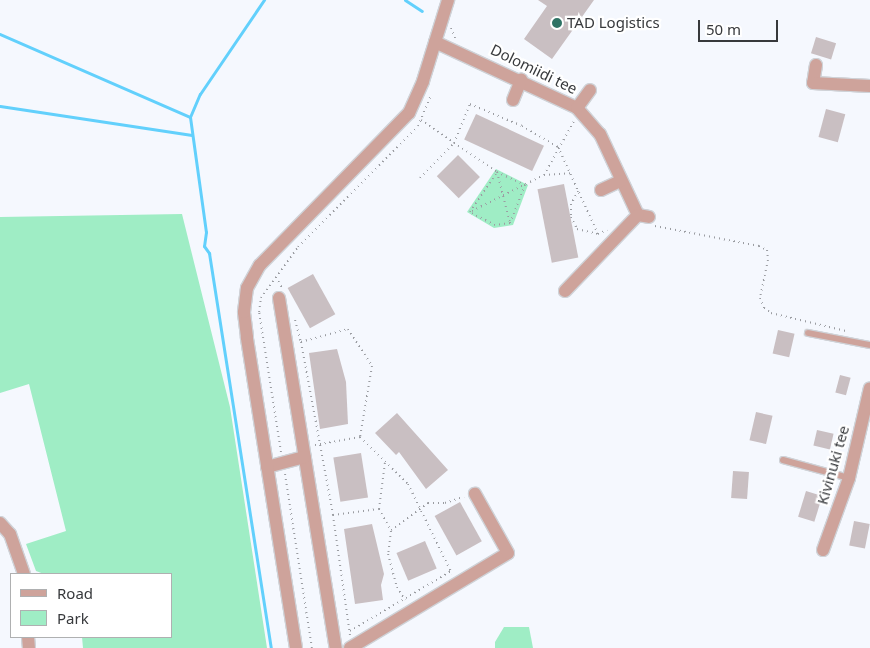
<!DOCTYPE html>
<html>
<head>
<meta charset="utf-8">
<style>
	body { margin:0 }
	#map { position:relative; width:870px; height:648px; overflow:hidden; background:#f5f8fe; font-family:"Noto Sans",sans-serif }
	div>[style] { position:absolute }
	.green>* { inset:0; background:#9fedc5 }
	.stream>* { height:3px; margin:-1.5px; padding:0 1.5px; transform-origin:1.5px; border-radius:1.5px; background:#62d0fc }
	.building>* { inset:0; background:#c9bfc2; transform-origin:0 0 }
	.path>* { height:2px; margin-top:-1px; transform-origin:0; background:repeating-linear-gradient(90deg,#9b9da2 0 1px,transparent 0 5px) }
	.roads { filter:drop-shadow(1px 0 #cfd2d7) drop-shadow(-1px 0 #cfd2d7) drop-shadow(0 1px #cfd2d7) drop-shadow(0 -1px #cfd2d7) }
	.service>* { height:6px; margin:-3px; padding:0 3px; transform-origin:3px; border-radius:3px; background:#cea39b }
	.minor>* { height:12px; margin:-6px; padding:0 6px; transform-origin:6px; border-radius:6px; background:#cea39b }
	.dots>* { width:14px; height:14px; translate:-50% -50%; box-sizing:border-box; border:2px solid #fff; border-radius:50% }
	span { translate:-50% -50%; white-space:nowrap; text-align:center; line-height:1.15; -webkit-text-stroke:4.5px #fff; paint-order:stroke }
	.poi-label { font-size:15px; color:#37393c }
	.left { translate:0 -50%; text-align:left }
	.street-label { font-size:15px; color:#37393c }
	.legend { position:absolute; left:10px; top:573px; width:162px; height:65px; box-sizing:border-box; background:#fff; border:1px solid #afb0b1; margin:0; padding:6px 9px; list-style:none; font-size:15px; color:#37393c }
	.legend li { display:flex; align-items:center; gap:10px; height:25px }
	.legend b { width:25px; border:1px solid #afb0b1 }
	.scale { position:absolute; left:698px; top:20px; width:80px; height:22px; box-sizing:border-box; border:2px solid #37393c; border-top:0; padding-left:6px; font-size:15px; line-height:18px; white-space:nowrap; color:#37393c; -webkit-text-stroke:4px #fff; paint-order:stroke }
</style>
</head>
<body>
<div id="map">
	<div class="green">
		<i style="clip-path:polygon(496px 169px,528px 185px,513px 225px,494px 228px,467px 212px)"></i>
		<i style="clip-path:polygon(182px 214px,230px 407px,267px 648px,83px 648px,82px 637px,171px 637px,171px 574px,44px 574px,36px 571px,26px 544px,66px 531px,29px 384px,0 393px,0 217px)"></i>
		<i style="clip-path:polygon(504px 627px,529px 627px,533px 648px,495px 648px,495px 642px)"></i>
	</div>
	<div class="stream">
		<i style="left:405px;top:0;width:20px;rotate:33deg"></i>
		<i style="left:0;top:34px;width:207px;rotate:23.6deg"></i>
		<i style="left:190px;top:117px;width:116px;rotate:82.1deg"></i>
		<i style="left:206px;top:232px;width:14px;rotate:98deg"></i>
		<i style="left:204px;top:246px;width:9px;rotate:54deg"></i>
		<i style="left:209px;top:253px;width:400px;rotate:81.1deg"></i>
		<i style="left:0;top:106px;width:194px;rotate:8.6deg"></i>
		<i style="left:190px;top:117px;width:25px;rotate:-67deg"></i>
		<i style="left:200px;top:94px;width:114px;rotate:-55.8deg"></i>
	</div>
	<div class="building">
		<i style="clip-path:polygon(538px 0,594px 0,552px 59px,524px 39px,547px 6px)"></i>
		<i style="left:816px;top:37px;width:21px;height:17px;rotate:17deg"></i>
		<i style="left:826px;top:109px;width:20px;height:29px;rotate:15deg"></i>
		<i style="left:476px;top:114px;width:75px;height:28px;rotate:25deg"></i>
		<i style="left:458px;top:155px;width:31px;height:30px;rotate:45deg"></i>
		<i style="left:564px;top:184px;width:75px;height:27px;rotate:79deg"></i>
		<i style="left:313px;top:274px;width:46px;height:29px;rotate:61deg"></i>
		<i style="left:778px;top:330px;width:17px;height:24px;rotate:13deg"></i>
		<i style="clip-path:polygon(337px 349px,346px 382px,348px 424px,320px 429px,309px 353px)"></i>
		<i style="left:840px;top:375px;width:11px;height:18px;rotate:15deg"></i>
		<i style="left:756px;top:412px;width:17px;height:29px;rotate:13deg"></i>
		<i style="clip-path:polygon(397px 413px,448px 470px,426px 489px,399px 452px,396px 455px,375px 433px)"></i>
		<i style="left:817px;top:430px;width:17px;height:16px;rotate:13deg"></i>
		<i style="left:361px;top:453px;width:45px;height:28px;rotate:81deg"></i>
		<i style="left:733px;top:471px;width:16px;height:27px;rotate:4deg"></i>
		<i style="left:806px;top:491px;width:17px;height:27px;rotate:17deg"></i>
		<i style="left:460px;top:502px;width:45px;height:29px;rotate:61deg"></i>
		<i style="left:854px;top:521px;width:16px;height:25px;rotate:11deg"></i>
		<i style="clip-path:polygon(372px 524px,384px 574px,381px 585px,383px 600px,355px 604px,344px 529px)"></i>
		<i style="left:425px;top:541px;width:30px;height:31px;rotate:67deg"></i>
	</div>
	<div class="path">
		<i style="left:451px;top:28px;width:11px;rotate:68deg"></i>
		<i style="left:421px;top:120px;width:92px;rotate:34.4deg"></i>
		<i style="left:497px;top:172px;width:53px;rotate:75.7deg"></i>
		<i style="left:497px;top:172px;width:31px;rotate:25deg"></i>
		<i style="left:525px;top:185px;width:41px;rotate:111.5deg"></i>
		<i style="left:510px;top:223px;width:15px;rotate:172deg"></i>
		<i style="left:495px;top:225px;width:28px;rotate:-153deg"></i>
		<i style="left:470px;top:212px;width:48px;rotate:-56deg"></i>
		<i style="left:544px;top:175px;width:26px;rotate:-4deg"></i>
		<i style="left:420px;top:178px;width:49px;rotate:-45.8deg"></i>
		<i style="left:454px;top:143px;width:42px;rotate:-67.7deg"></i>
		<i style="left:470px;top:104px;width:56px;rotate:22.9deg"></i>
		<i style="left:522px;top:126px;width:42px;rotate:30.3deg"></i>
		<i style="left:558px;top:147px;width:96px;rotate:65.3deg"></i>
		<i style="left:598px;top:234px;width:10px;rotate:-24deg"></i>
		<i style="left:578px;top:191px;width:15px;rotate:118deg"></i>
		<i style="left:571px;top:204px;width:13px;rotate:90deg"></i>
		<i style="left:571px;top:217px;width:13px;rotate:63deg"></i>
		<i style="left:577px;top:229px;width:22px;rotate:13deg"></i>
		<i style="left:472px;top:211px;width:80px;rotate:-26.6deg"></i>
		<i style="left:544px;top:175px;width:62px;rotate:-60.9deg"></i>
		<i style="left:655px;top:226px;width:106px;rotate:10.9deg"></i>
		<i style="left:759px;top:246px;width:9px;rotate:27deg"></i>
		<i style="left:767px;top:250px;width:10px;rotate:84deg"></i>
		<i style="left:768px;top:260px;width:39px;rotate:102deg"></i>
		<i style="left:760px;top:298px;width:11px;rotate:68deg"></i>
		<i style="left:764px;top:308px;width:9px;rotate:36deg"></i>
		<i style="left:771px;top:313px;width:77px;rotate:13.5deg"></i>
		<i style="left:276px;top:277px;width:13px;rotate:61deg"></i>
		<i style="left:295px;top:320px;width:23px;rotate:75deg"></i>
		<i style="left:301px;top:342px;width:49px;rotate:-15.5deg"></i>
		<i style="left:348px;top:329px;width:44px;rotate:57deg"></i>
		<i style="left:372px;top:366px;width:72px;rotate:99.6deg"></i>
		<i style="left:360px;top:437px;width:46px;rotate:169.9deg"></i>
		<i style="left:301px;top:342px;width:176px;rotate:79.5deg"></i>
		<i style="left:360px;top:437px;width:67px;rotate:44.4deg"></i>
		<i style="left:408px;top:484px;width:100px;rotate:63.9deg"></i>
		<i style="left:281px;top:452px;width:142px;rotate:-98.9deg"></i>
		<i style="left:259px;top:312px;width:14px;rotate:-82deg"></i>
		<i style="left:261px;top:298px;width:63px;rotate:-54deg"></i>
		<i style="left:298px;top:247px;width:170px;rotate:-45.2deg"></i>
		<i style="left:418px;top:126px;width:34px;rotate:-67deg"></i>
		<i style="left:285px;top:474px;width:176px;rotate:81.2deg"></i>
		<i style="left:379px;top:509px;width:47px;rotate:-82.7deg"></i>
		<i style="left:391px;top:530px;width:46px;rotate:-36.1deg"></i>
		<i style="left:428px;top:503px;width:17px"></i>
		<i style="left:445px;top:503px;width:20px;rotate:-18deg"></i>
		<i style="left:350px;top:631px;width:117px;rotate:-30.7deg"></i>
		<i style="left:350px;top:635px;width:121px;rotate:-98.1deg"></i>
		<i style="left:333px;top:515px;width:46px;rotate:-7.4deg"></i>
		<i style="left:379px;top:509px;width:25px;rotate:61deg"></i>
		<i style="left:391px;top:531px;width:23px;rotate:97deg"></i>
		<i style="left:388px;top:554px;width:34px;rotate:75deg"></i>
		<i style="left:397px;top:587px;width:15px;rotate:58deg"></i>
	</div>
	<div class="roads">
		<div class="service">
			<i style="left:808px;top:333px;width:63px;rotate:11deg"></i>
			<i style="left:783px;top:460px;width:68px;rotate:15.3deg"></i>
		</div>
		<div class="minor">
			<i style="left:435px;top:42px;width:157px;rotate:24.9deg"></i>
			<i style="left:577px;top:108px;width:35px;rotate:49deg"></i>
			<i style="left:600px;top:134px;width:89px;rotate:64.9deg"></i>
			<i style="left:638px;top:215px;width:11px;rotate:10deg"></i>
			<i style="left:816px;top:65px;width:18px;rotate:99deg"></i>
			<i style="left:813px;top:83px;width:57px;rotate:3deg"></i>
			<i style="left:513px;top:100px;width:22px;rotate:-68deg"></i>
			<i style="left:577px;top:108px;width:22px;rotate:-54deg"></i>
			<i style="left:601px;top:190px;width:21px;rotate:-25deg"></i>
			<i style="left:565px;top:291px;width:105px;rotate:-46.2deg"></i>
			<i style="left:279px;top:298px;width:355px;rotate:80.8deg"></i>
			<i style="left:267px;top:467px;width:39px;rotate:-15deg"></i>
			<i style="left:0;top:523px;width:15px;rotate:48deg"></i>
			<i style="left:10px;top:534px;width:42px;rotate:70.7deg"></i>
			<i style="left:823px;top:550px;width:77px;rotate:-70.1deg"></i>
			<i style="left:849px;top:478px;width:92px;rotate:-76.9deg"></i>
			<i style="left:28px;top:637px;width:11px;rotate:85deg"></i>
			<i style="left:296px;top:648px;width:315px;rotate:-99deg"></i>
			<i style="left:247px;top:337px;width:25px;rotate:-97deg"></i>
			<i style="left:244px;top:312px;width:24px;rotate:-83deg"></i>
			<i style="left:247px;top:288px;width:26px;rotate:-61deg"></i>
			<i style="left:260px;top:265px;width:213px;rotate:-45.6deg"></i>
			<i style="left:409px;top:113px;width:35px;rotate:-66deg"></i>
			<i style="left:423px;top:81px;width:85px;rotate:-72.8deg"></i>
			<i style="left:350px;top:648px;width:184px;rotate:-31deg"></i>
			<i style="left:508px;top:553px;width:68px;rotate:-119.2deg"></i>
		</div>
	</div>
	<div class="dots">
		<i style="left:557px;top:23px;background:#2f7365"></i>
	</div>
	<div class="poi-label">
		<span class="left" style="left:567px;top:23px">TAD Logistics</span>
	</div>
	<div class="street-label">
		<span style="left:534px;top:69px;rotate:26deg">Dolomiidi tee</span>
		<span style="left:833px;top:465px;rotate:-74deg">Kivinuki tee</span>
	</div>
	<ul class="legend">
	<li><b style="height:6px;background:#cea39b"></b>Road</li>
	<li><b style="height:14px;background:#9fedc5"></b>Park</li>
	</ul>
	<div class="scale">50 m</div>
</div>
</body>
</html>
